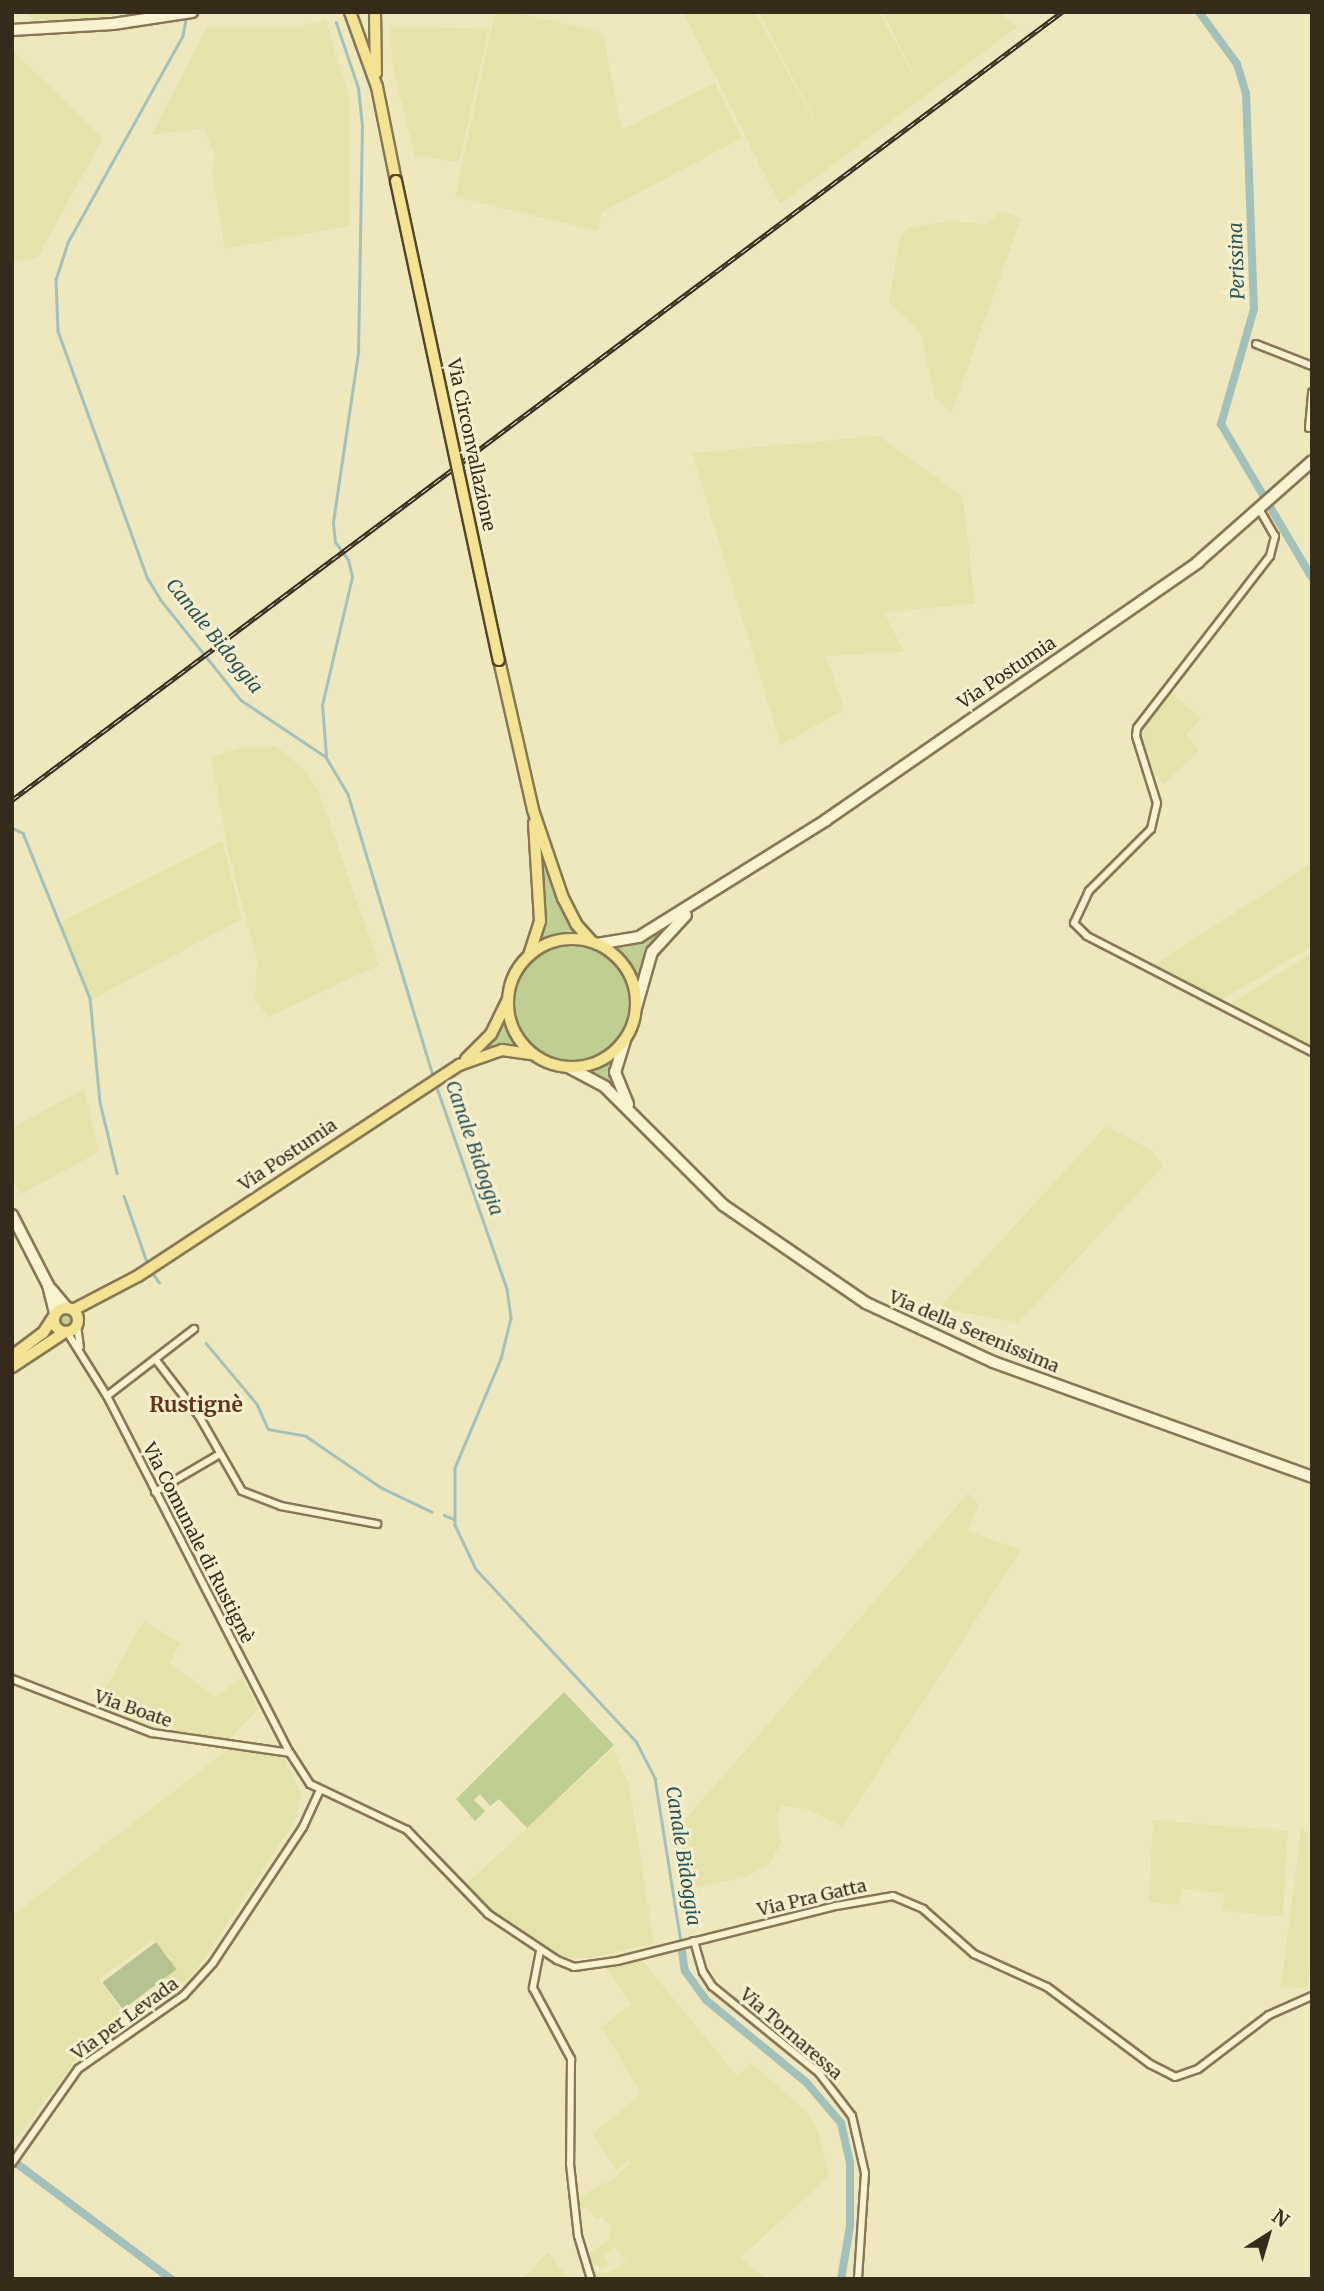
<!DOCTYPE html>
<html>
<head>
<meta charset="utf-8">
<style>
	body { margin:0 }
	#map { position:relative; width:1324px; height:2291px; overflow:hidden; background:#efe7be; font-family:Merriweather,serif }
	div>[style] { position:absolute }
	.farmland>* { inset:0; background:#e5e3ab }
	.green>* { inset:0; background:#bfce92 }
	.round { border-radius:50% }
	.cemetery>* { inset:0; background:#b6c292; transform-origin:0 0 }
	.stream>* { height:2.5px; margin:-1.25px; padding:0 1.25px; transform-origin:1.25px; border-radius:1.25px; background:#a2c1bb }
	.canal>* { height:8px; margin:-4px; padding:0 4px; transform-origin:4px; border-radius:4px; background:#a2c1bb }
	.roads { filter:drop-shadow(2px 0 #887756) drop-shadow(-2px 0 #887756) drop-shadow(0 2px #887756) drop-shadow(0 -2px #887756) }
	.street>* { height:6px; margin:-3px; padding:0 3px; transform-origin:3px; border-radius:3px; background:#faf3d2 }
	.secondary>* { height:10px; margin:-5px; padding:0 5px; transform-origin:5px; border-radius:5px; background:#faf3d2 }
	.primary>* { height:10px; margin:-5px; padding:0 5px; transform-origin:5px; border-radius:5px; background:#f5e394 }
	.primary>.ring { margin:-5px; padding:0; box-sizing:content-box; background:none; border:10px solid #f5e394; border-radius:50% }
	.rail>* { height:5px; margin-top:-2.5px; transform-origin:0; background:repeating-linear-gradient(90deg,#f7f0ce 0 8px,#372c1c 0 16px); box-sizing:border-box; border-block:2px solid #372c1c }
	.bridges { filter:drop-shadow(2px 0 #56442b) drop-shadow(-2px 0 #56442b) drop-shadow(0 2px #56442b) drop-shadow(0 -2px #56442b) }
	.primary-bridge>* { height:10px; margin:-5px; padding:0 5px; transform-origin:5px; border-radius:5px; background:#f5e394 }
	span { translate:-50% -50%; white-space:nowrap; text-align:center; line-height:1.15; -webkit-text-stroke:6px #f7f0ce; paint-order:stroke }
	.street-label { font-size:18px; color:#372c1c }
	.water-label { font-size:19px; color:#2a5558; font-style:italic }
	.quarter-label { font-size:21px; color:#653319; font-weight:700 }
	.frame { position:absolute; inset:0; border:14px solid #372c1c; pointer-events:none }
	.north { position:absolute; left:1233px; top:2200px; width:70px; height:70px; -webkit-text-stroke:5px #f7f0ce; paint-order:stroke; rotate:37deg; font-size:19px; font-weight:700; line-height:28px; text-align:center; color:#372c1c }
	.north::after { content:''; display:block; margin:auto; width:24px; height:32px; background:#372c1c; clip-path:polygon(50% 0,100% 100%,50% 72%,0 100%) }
</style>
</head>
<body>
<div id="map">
	<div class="farmland">
		<i style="clip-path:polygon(24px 12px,147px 12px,75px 20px,34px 20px)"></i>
		<i style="clip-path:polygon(495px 12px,514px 12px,603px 33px,622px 130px,715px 83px,742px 138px,602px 212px,598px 231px,455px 197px)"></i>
		<i style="clip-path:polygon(683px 12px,755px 12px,831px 152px,759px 12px,879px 12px,919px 86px,883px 12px,999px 12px,1017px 27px,780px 204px)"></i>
		<i style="clip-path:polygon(326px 20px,350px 100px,349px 226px,225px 249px,212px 170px,215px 155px,203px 128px,152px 135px,207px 27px,296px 27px)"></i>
		<i style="clip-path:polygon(391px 26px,489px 29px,459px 162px,415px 156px,392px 65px)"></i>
		<i style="clip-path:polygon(13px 51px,103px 138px,37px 258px,12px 262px)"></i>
		<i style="clip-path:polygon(1002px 212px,1021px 218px,951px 414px,935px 397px,920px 331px,889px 303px,897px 252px,902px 234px,910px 227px,949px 221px,985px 224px)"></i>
		<i style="clip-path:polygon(879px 436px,963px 497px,975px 604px,884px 612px,904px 652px,826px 656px,844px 710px,781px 745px,692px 453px)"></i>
		<i style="clip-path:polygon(1170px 691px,1201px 719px,1186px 735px,1198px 748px,1197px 753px,1164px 784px,1156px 776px,1139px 735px,1144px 721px)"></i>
		<i style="clip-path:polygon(276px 746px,307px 772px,319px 793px,379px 965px,268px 1017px,255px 999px,257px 960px,227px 847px,211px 757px,242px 747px)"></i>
		<i style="clip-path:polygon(222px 841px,242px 919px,89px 1001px,59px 923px)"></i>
		<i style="clip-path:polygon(1312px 863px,1312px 946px,1221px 1000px,1154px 965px)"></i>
		<i style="clip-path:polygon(1312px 953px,1312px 1046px,1230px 1004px)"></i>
		<i style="clip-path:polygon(84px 1089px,99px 1152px,21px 1194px,12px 1177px,12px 1128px)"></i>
		<i style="clip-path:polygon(1106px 1126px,1153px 1151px,1162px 1167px,1018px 1323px,939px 1308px)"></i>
		<i style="clip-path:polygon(968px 1493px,978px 1504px,968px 1531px,1021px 1550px,842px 1827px,808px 1809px,782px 1806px,776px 1815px,781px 1843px,769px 1864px,748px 1876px,687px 1890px,678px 1828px)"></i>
		<i style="clip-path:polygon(144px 1621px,180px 1643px,170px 1663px,215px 1697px,242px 1678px,258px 1709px,226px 1743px,142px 1727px,94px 1708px)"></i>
		<i style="clip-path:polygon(229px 1749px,276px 1754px,285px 1760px,301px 1793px,297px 1818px,193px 1975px,173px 1989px,163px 1976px,172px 1960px,153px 1940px,99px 1979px,129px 2021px,75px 2061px,12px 2144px,12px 1916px)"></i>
		<i style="clip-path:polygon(613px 1749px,629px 1784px,654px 1943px,591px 1958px,562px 1958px,490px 1915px,463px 1887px)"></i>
		<i style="clip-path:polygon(1153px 1820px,1288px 1831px,1283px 1916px,1223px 1911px,1224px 1894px,1182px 1888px,1179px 1905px,1149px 1902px)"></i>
		<i style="clip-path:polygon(1301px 1829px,1312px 1834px,1310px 1966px,1307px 1988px,1281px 1987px)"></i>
		<i style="clip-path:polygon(640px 1958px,737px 2076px,751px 2063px,806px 2111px,819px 2134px,829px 2176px,740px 2258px,767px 2279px,589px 2279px,584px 2269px,582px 2263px,591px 2272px,608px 2274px,626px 2262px,615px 2247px,603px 2256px,609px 2265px,603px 2269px,587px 2262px,586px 2256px,608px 2240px,611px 2227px,602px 2216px,597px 2220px,586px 2207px,577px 2211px,576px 2200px,604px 2182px,606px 2185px,631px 2163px,629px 2160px,616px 2170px,593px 2134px,641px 2094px,602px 2027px,631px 2004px,605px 1966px)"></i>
		<i style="clip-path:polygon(548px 2252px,568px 2279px,523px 2279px)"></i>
	</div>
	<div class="green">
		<i style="clip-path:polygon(538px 835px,579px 933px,555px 934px,540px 941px)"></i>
		<i style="clip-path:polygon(679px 916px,650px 948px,638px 978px,612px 946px,636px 940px)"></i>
		<i class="round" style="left:515px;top:946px;width:114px;height:114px"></i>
		<i style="clip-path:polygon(503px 1015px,517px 1048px,469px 1060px)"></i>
		<i style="clip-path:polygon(613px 1061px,613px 1080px,624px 1101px,588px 1072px)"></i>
		<i class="round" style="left:58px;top:1311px;width:20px;height:20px"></i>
		<i style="clip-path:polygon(564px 1692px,614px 1745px,527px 1828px,499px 1799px,490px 1806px,480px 1794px,474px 1800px,485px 1811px,475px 1821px,456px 1799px)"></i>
	</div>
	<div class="cemetery">
		<i style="left:156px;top:1942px;width:34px;height:67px;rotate:53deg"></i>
	</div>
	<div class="stream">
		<i style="left:187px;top:15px;width:21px;rotate:101deg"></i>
		<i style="left:183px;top:36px;width:237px;rotate:119.1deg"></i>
		<i style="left:68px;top:243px;width:38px;rotate:108deg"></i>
		<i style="left:56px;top:279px;width:52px;rotate:87.8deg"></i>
		<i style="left:58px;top:331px;width:262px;rotate:70.1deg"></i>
		<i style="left:147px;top:577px;width:26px;rotate:59deg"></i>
		<i style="left:160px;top:599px;width:129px;rotate:51.3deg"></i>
		<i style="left:241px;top:700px;width:102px;rotate:33.8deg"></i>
		<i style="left:326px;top:757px;width:43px;rotate:59.3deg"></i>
		<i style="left:348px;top:794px;width:298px;rotate:73.2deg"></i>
		<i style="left:326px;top:756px;width:51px;rotate:-94.5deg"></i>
		<i style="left:322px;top:705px;width:131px;rotate:-76.8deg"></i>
		<i style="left:352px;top:577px;width:17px;rotate:-103deg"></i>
		<i style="left:348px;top:560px;width:22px;rotate:-126deg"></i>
		<i style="left:335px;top:542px;width:20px;rotate:-96deg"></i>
		<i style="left:333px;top:522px;width:171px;rotate:-81.6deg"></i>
		<i style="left:358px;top:353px;width:227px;rotate:-89deg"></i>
		<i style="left:362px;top:126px;width:38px;rotate:-96deg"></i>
		<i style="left:358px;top:88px;width:69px;rotate:-108.7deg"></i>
		<i style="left:12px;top:828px;width:12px;rotate:24deg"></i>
		<i style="left:23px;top:833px;width:178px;rotate:67.9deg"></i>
		<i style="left:90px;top:998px;width:104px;rotate:84.5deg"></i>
		<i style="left:100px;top:1102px;width:73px;rotate:76.5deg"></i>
		<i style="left:436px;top:1085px;width:216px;rotate:70.8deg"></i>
		<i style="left:507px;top:1289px;width:29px;rotate:82deg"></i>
		<i style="left:511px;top:1318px;width:42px;rotate:103.7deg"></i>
		<i style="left:501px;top:1359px;width:118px;rotate:112.9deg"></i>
		<i style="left:455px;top:1468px;width:57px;rotate:90deg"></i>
		<i style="left:455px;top:1525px;width:49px;rotate:64.5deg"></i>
		<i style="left:476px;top:1569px;width:235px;rotate:47.1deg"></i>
		<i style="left:636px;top:1741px;width:42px;rotate:62.8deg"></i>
		<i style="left:655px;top:1778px;width:167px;rotate:81deg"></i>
		<i style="left:124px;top:1196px;width:73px;rotate:70.8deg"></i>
		<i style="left:151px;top:1271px;width:14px;rotate:54deg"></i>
		<i style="left:206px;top:1343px;width:80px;rotate:50.1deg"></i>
		<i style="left:257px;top:1404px;width:27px;rotate:66deg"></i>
		<i style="left:268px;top:1429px;width:39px;rotate:10deg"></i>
		<i style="left:306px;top:1436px;width:92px;rotate:34.4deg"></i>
		<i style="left:382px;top:1488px;width:55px;rotate:25.6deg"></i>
		<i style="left:444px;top:1515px;width:11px;rotate:22deg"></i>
	</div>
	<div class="canal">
		<i style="left:1199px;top:12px;width:64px;rotate:53.8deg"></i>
		<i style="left:1237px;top:64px;width:30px;rotate:73deg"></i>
		<i style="left:1246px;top:93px;width:216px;rotate:87.9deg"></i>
		<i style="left:1254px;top:309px;width:120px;rotate:106deg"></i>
		<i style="left:1221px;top:424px;width:179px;rotate:59.4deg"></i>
		<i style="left:681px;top:1944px;width:27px;rotate:82deg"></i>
		<i style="left:685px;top:1971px;width:36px;rotate:54deg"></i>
		<i style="left:706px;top:2000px;width:129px;rotate:39.4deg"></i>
		<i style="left:806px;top:2082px;width:54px;rotate:49.5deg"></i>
		<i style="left:841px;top:2123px;width:41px;rotate:77.3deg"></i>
		<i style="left:850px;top:2163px;width:63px;rotate:90deg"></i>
		<i style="left:850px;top:2226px;width:54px;rotate:99.6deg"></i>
		<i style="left:12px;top:2160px;width:199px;rotate:36.8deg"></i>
	</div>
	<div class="roads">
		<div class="street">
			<i style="left:1256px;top:344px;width:60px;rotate:21.4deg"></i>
			<i style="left:1309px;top:428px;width:36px;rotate:-85deg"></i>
			<i style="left:1258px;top:507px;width:34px;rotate:60deg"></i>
			<i style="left:1275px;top:536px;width:21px;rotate:104deg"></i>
			<i style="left:1270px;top:556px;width:217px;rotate:127.7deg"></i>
			<i style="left:1137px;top:728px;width:8px;rotate:97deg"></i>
			<i style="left:1136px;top:736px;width:70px;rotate:72.6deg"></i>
			<i style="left:1157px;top:803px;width:27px;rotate:103deg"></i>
			<i style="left:1151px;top:829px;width:88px;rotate:135deg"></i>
			<i style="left:1089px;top:891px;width:35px;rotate:115deg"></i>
			<i style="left:1074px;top:923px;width:18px;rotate:45deg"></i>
			<i style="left:1087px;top:936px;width:253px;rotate:27.3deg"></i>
			<i style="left:77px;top:1326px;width:21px;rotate:82deg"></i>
			<i style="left:67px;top:1332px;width:75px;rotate:58deg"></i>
			<i style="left:107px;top:1396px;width:401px;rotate:62.9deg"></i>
			<i style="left:290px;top:1753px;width:37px;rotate:57deg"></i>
			<i style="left:310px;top:1784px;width:107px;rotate:25.4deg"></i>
			<i style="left:407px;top:1830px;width:117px;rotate:46deg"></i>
			<i style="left:488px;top:1914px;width:83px;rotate:33.7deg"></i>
			<i style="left:557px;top:1960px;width:18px;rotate:22deg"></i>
			<i style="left:574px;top:1967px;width:43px;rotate:-7.9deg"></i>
			<i style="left:617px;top:1961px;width:226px;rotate:-14.1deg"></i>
			<i style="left:836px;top:1906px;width:58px;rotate:-10deg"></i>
			<i style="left:893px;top:1896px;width:33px;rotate:23deg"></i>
			<i style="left:923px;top:1909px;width:68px;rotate:41.4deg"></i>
			<i style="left:974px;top:1954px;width:80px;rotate:24.3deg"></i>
			<i style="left:1047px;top:1987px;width:129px;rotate:36.8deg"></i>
			<i style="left:1150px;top:2064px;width:28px;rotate:27deg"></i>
			<i style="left:1175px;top:2077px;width:24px;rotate:-19deg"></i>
			<i style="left:1198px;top:2069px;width:89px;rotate:-37.3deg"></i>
			<i style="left:1269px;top:2015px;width:47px;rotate:-23.8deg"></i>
			<i style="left:156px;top:1360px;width:71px;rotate:52.5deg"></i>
			<i style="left:199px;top:1416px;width:86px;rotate:60.2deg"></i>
			<i style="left:242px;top:1491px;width:42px;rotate:21deg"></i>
			<i style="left:281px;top:1506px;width:98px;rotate:10.6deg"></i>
			<i style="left:107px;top:1396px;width:110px;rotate:-37.6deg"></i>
			<i style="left:155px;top:1492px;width:73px;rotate:-30.4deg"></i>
			<i style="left:12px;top:1679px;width:150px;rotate:21.1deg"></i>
			<i style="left:152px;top:1733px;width:139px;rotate:8.2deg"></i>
			<i style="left:694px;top:1941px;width:32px;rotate:74deg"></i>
			<i style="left:703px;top:1972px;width:17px;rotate:57deg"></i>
			<i style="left:712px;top:1986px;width:138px;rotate:39.1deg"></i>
			<i style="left:819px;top:2073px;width:54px;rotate:52.5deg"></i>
			<i style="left:852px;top:2116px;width:58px;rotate:77.2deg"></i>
			<i style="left:865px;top:2173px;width:106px;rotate:93.8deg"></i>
			<i style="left:540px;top:1951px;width:38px;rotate:101deg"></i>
			<i style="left:533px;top:1988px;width:81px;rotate:61.8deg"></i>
			<i style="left:571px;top:2059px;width:105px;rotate:90.5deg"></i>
			<i style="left:570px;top:2164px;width:72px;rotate:83.7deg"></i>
			<i style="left:578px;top:2236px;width:45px;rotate:73.2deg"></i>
			<i style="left:12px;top:2163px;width:115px;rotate:-54.9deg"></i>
			<i style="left:78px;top:2069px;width:129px;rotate:-34.9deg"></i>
			<i style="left:184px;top:1995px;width:43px;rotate:-47.8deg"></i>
			<i style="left:213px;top:1963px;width:163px;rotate:-56.5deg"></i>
			<i style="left:303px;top:1827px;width:41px;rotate:-65.3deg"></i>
		</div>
		<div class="secondary">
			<i style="left:12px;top:30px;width:101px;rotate:-3.4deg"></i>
			<i style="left:113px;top:24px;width:80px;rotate:-8.6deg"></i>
			<i style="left:597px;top:944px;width:43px;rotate:-9.5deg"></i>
			<i style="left:639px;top:937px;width:221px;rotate:-32deg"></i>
			<i style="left:826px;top:820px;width:453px;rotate:-34.7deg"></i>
			<i style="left:1198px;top:562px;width:152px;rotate:-41.5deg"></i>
			<i style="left:636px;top:1008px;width:58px;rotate:-74.1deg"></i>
			<i style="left:652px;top:952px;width:50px;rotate:-47.4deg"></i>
			<i style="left:625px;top:1040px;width:34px;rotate:107deg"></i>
			<i style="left:615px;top:1072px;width:35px;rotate:68deg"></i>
			<i style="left:570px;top:1068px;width:40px;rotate:28deg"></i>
			<i style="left:605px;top:1087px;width:167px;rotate:45deg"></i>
			<i style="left:723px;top:1205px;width:173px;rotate:34.4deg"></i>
			<i style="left:866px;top:1303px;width:140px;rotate:24.9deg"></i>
			<i style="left:993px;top:1362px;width:339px;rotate:19.8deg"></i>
			<i style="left:12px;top:1215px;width:79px;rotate:62.8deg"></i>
			<i style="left:48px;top:1285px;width:30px;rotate:76deg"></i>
			<i style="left:51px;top:1289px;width:25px;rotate:50deg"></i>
		</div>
		<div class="primary">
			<i style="left:350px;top:12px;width:80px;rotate:70.2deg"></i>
			<i style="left:377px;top:87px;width:96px;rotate:78.6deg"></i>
			<i style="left:375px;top:12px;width:61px;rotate:89.1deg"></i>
			<i style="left:499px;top:660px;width:154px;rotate:77.2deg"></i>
			<i style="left:533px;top:810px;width:93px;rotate:71.2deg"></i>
			<i style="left:563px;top:898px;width:29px;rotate:63deg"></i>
			<i style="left:576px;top:924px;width:24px;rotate:48deg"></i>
			<i class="ring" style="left:508px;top:939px;width:118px;height:118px"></i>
			<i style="left:529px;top:955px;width:36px;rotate:-72deg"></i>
			<i style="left:540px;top:921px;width:98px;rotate:-93.5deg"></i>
			<i style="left:466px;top:1059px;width:35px;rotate:-45deg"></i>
			<i style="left:491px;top:1034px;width:37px;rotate:-64deg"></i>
			<i class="ring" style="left:54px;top:1308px;width:14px;height:14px"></i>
			<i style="left:73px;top:1310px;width:73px;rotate:-27.6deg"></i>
			<i style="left:138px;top:1276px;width:384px;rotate:-33.3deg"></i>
			<i style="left:459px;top:1065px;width:46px;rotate:-19.2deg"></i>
			<i style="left:502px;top:1050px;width:30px;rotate:8deg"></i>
			<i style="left:12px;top:1356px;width:39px;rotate:-37deg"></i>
			<i style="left:43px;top:1333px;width:20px;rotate:-57deg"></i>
			<i style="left:12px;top:1367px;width:64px;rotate:-33.4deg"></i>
		</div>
	</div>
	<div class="rail">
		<i style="left:12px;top:800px;width:1313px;rotate:-36.89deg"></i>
	</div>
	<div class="bridges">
		<div class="primary-bridge">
			<i style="left:396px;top:181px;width:490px;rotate:77.9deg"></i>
		</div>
	</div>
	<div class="street-label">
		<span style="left:471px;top:445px;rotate:78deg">Via Circonvallazione</span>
		<span style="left:1007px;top:673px;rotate:-34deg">Via Postumia</span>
		<span style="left:288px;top:1155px;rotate:-34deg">Via Postumia</span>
		<span style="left:974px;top:1332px;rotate:23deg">Via della Serenissima</span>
		<span style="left:198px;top:1543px;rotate:63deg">Via Comunale di Rustignè</span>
		<span style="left:133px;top:1709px;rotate:19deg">Via Boate</span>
		<span style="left:812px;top:1898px;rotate:-13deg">Via Pra Gatta</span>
		<span style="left:125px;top:2019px;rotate:-36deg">Via per Levada</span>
		<span style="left:791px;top:2034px;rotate:41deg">Via Tornaressa</span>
	</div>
	<div class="water-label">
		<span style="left:1237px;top:261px;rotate:-92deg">Perissina</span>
		<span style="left:214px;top:636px;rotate:51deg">Canale Bidoggia</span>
		<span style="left:474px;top:1148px;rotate:71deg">Canale Bidoggia</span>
		<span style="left:683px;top:1856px;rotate:81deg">Canale Bidoggia</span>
	</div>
	<div class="quarter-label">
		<span style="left:196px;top:1405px">Rustignè</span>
	</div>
	<div class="frame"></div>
	<div class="north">N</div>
</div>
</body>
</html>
